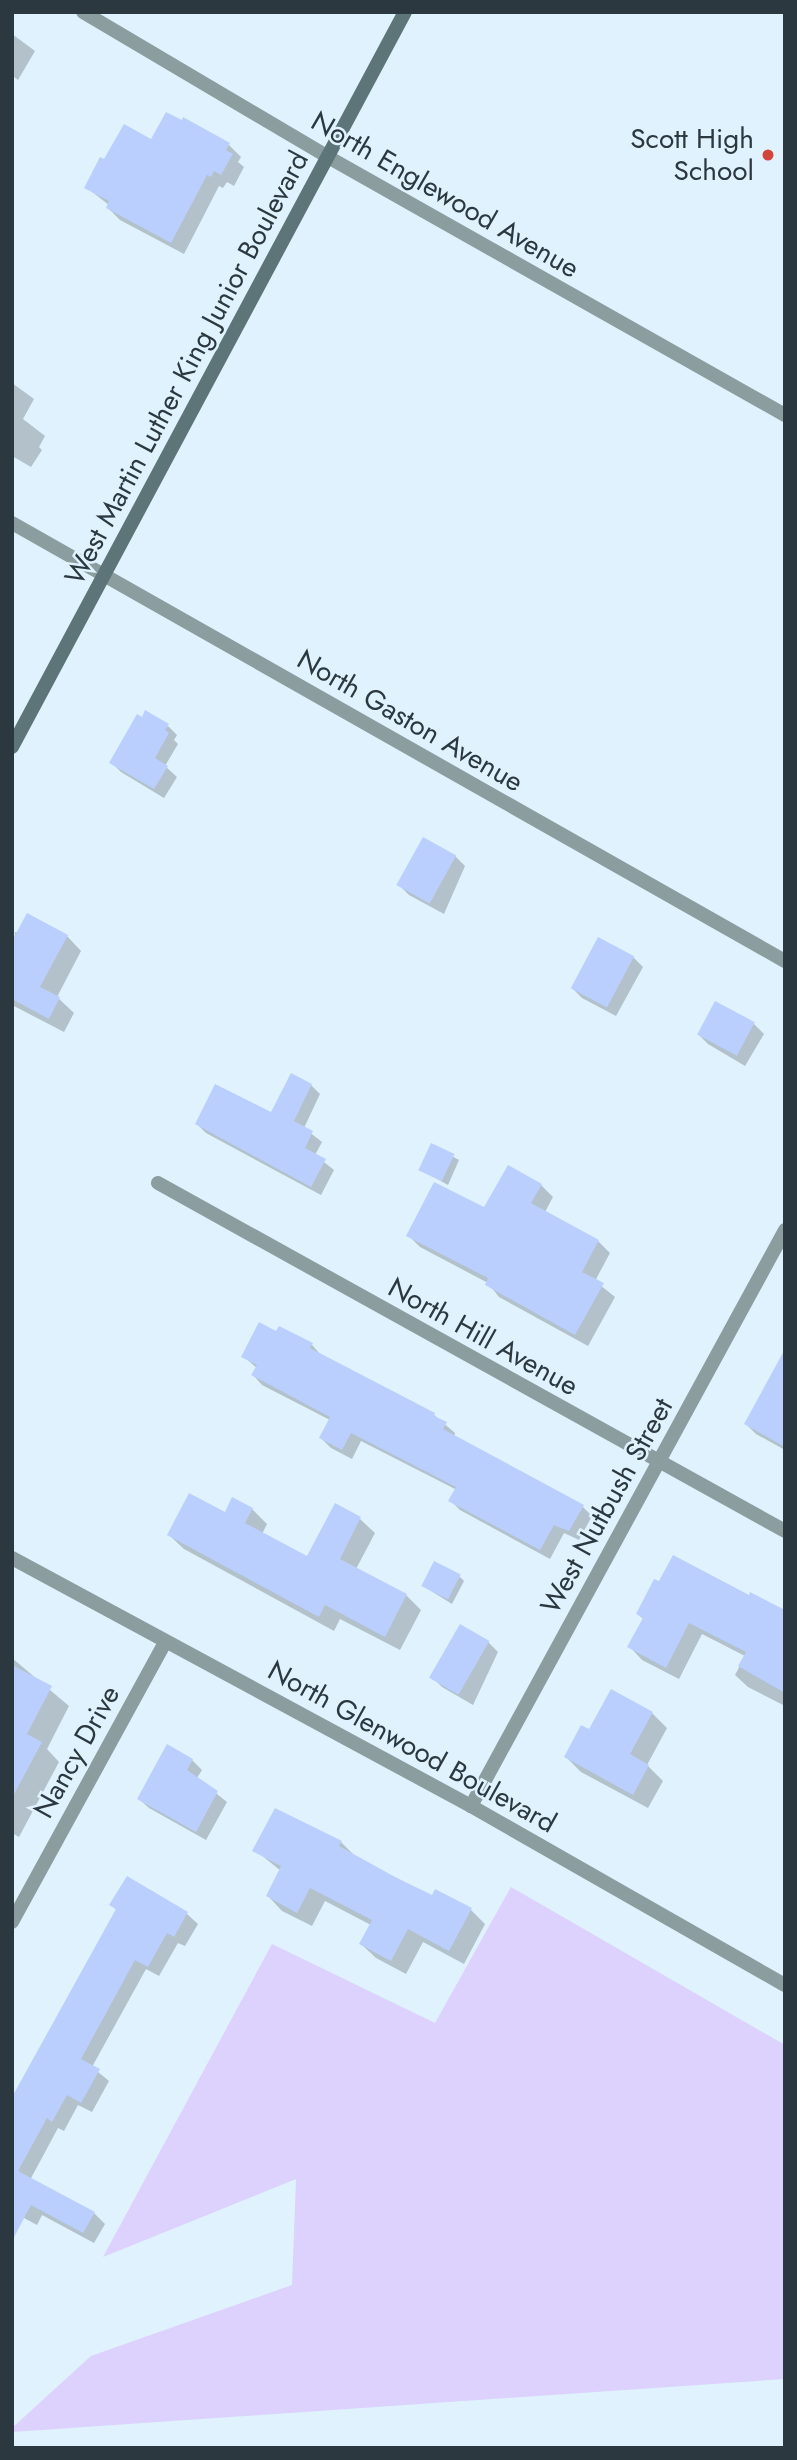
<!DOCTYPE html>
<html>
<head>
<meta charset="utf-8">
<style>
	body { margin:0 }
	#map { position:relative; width:797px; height:2460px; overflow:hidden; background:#dff2fd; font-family:Jost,sans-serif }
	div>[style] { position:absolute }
	.green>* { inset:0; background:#dcd2fd }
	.shadow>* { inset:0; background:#0003 }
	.building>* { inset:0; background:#bacffe; transform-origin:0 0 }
	.minor>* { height:14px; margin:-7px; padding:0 7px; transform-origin:7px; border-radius:7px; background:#8c9d9f }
	.tertiary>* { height:14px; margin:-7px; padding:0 7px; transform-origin:7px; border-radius:7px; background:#8c9d9f }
	.secondary>* { height:14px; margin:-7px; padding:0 7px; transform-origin:7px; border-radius:7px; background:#5d7579 }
	.dots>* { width:19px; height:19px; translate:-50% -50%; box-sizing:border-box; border:4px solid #dff2fd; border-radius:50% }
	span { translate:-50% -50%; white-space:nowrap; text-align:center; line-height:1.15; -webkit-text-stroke:5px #dff2fd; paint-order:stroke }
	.poi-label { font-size:28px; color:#2c3840 }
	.right { translate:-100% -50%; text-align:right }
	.street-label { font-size:28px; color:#2c3840 }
	.frame { position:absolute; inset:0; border:14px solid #2c3840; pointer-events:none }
</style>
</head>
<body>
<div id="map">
	<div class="green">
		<i style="clip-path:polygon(511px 1887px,785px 2045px,785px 2379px,12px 2432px,12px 2428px,91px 2356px,292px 2285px,296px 2179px,103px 2257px,272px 1944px,435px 2023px)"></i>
	</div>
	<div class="shadow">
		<i style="clip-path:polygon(12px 34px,35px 51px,18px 80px,14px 77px,12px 79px)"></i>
		<i style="clip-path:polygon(184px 119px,229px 145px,241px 157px,238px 162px,244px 167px,234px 186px,227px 182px,223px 188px,219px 186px,184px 254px,120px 220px,108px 208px,109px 205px,86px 187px,105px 162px,152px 141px)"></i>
		<i style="clip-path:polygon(12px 383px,34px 399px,23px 419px,45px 436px,39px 447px,42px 450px,31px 467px,12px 456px)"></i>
		<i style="clip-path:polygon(168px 726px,177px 735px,174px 740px,178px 744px,165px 766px,177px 777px,164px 798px,121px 772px,111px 762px)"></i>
		<i style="clip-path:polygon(455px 856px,465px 866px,444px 914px,409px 895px,399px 885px)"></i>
		<i style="clip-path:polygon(15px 932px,67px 936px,81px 951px,57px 997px,74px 1013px,64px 1032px,12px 1005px)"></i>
		<i style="clip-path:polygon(633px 957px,643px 967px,616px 1016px,582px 998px,572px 988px)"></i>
		<i style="clip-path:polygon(716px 1003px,754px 1024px,764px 1034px,745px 1066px,708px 1044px,698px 1034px)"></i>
		<i style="clip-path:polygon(311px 1085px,320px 1094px,304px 1128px,322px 1142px,315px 1155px,334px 1170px,321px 1195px,206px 1133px,197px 1124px,272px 1114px)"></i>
		<i style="clip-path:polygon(432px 1145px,459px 1160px,448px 1185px,421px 1170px)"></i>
		<i style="clip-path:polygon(541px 1185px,553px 1197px,545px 1212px,598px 1241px,610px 1253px,595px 1281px,615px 1297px,588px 1346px,499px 1297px,488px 1283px,420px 1247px,408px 1235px,485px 1210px)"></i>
		<i style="clip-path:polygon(312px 1345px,321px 1355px,434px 1415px,455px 1433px,454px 1437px,583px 1507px,592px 1516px,579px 1540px,564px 1533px,550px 1559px,460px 1510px,451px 1501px,457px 1490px,361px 1441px,352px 1459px,331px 1448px,321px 1438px,330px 1420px,262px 1385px,253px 1375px,257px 1368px,243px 1356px)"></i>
		<i style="clip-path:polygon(785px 1380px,785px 1450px,756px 1434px,746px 1424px)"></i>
		<i style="clip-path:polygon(335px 1506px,360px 1519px,375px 1533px,356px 1569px,406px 1595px,421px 1610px,400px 1650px,340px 1619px,334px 1631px,184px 1549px,169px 1535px,226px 1514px,252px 1509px,267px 1524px,262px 1534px,308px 1558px)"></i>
		<i style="clip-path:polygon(460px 1577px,464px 1581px,452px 1604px,423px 1586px)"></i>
		<i style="clip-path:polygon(750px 1598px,785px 1612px,785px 1706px,748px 1687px,735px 1675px,745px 1656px,702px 1634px,679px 1679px,642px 1660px,630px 1647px,644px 1620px,638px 1614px)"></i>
		<i style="clip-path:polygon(488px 1642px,498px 1652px,473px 1705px,442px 1687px,432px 1677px)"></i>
		<i style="clip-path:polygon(12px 1658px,69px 1706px,47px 1749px,59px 1762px,19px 1837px,12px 1833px)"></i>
		<i style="clip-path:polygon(612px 1691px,652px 1713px,667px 1728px,647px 1765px,663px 1781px,648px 1808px,581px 1772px,566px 1757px,590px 1732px)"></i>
		<i style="clip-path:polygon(192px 1760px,202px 1770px,197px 1778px,227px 1802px,206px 1840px,149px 1808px,139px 1799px)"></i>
		<i style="clip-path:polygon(341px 1842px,355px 1856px,433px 1898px,471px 1910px,485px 1924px,464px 1964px,423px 1942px,406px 1974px,376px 1958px,361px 1944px,371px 1925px,325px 1901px,312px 1926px,282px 1911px,268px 1896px,281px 1871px,255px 1850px)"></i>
		<i style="clip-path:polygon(128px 1878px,187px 1914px,198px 1924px,185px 1946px,178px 1943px,159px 1976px,146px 1969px,92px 2067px,109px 2081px,92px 2112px,78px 2105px,64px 2131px,58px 2128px,30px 2180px,94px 2213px,105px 2224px,94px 2243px,42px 2215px,37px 2225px,13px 2212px,12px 2105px,117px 1911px,112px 1905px)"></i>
	</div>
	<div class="building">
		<i style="clip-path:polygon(166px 112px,182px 120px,183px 117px,230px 143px,226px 150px,233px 154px,221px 175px,214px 171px,211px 177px,207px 175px,171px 243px,106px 208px,109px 201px,84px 188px,100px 157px,104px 159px,124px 124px,151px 139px)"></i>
		<i style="clip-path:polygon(145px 710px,169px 724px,165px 730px,169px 733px,155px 758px,168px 766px,154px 789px,109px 763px,137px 714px,142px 717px)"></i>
		<i style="left:423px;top:837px;width:38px;height:55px;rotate:29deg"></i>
		<i style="clip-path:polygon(27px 913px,68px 935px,40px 987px,60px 997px,49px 1019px,12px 999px,12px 941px)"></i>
		<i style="left:598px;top:937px;width:41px;height:58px;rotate:28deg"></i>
		<i style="left:715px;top:1001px;width:45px;height:38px;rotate:28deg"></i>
		<i style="clip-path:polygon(291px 1073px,312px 1084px,294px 1121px,313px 1131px,305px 1148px,326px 1159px,311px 1187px,195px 1124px,215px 1084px,271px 1112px)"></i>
		<i style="left:431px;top:1143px;width:26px;height:30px;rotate:25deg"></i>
		<i style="clip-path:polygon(508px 1165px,542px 1184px,531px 1203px,599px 1240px,582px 1272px,604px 1283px,575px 1335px,485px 1285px,488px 1278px,406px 1236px,434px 1182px,484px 1207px)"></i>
		<i style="clip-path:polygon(259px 1322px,276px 1331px,279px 1326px,313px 1343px,310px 1348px,435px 1413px,434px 1416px,447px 1422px,443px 1429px,584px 1505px,569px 1531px,554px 1525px,540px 1550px,448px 1501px,456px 1487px,351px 1433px,342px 1450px,319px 1438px,330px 1417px,251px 1375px,257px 1365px,241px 1357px)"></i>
		<i style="clip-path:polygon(785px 1349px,785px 1447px,744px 1424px)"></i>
		<i style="clip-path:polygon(189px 1493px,225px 1512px,232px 1497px,253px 1508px,245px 1523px,307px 1556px,335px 1503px,361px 1517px,340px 1559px,407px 1594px,385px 1637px,325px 1605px,319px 1617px,167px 1535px)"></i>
		<i style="clip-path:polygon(673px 1555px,749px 1595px,750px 1592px,785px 1610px,785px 1693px,738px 1666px,746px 1652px,689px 1623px,666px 1668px,627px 1647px,643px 1618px,636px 1614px,654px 1579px,659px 1581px)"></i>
		<i style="left:434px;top:1561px;width:30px;height:28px;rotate:27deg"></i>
		<i style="left:460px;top:1624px;width:34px;height:62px;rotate:30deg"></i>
		<i style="clip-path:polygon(12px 1665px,52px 1686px,27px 1734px,42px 1742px,12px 1798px)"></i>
		<i style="clip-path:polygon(611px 1689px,653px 1712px,630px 1754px,649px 1765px,633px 1795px,564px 1757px,581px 1725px,589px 1729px)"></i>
		<i style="clip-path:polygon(167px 1744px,193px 1759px,187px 1770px,218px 1791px,196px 1832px,137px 1799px)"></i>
		<i style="clip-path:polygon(275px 1808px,342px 1841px,339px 1846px,395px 1877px,432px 1895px,435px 1889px,472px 1908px,449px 1951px,408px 1929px,391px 1961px,359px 1944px,372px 1920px,310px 1888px,297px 1913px,266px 1896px,281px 1866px,252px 1851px)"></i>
		<i style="clip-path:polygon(127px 1876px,188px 1912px,174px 1937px,167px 1933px,148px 1967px,135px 1960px,81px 2059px,100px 2069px,81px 2103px,67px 2095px,52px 2122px,47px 2118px,18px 2171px,95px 2212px,83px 2233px,31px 2205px,12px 2241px,12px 2097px,116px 1909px,109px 1905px)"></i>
	</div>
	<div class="minor">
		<i style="left:83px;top:12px;width:285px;rotate:30.6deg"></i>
		<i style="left:328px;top:157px;width:525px;rotate:29.45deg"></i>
		<i style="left:12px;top:523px;width:888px;rotate:29.54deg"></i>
		<i style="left:158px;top:1183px;width:717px;rotate:29.03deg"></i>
		<i style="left:471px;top:1806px;width:656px;rotate:-61.4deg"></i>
		<i style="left:12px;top:1922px;width:319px;rotate:-61.3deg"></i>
	</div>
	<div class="tertiary">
		<i style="left:12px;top:1558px;width:522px;rotate:28.38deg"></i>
		<i style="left:471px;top:1806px;width:361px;rotate:29.7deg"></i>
	</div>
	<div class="secondary">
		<i style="left:12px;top:747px;width:833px;rotate:-61.87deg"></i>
	</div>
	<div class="dots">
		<i style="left:768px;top:155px;background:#d2443c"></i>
	</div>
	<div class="poi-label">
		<span class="right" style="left:754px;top:155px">Scott High<br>School</span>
	</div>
	<div class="street-label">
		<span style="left:445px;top:195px;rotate:30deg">North Englewood Avenue</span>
		<span style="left:187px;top:368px;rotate:-62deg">West Martin Luther King Junior Boulevard</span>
		<span style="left:410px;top:721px;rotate:30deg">North Gaston Avenue</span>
		<span style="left:483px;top:1337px;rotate:29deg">North Hill Avenue</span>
		<span style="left:607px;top:1506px;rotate:-61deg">West Nutbush Street</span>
		<span style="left:412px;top:1747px;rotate:29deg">North Glenwood Boulevard</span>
		<span style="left:77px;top:1752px;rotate:-61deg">Nancy Drive</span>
	</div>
	<div class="frame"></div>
</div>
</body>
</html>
